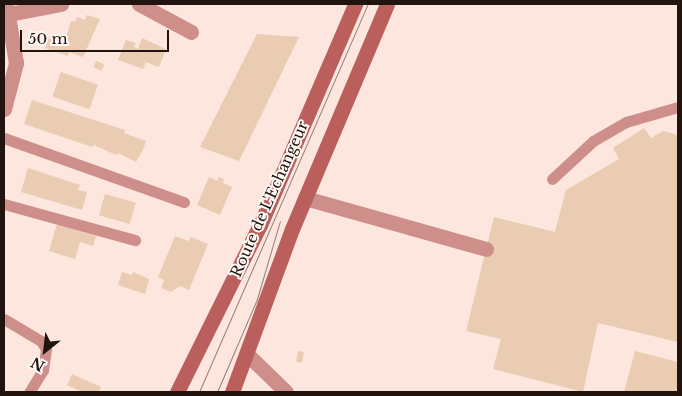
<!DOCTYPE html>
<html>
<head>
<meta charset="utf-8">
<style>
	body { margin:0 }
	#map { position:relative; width:682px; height:396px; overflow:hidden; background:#fde6dd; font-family:"Libre Baskerville",serif }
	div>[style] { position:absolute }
	.building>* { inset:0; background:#e9ccb2; transform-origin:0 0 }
	.lane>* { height:11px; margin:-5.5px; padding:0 5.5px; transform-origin:5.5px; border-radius:5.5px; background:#ce8f8b }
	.street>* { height:15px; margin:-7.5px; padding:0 7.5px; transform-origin:7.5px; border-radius:7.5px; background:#ce8f8b }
	.secondary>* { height:15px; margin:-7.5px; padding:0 7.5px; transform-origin:7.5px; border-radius:7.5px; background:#ba5f5c }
	.tram>* { height:1px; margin:-0.5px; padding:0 0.5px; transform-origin:0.5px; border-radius:0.5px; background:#927f78 }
	span { translate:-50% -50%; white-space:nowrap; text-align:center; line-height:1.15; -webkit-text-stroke:4px #fff7f4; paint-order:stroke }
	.street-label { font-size:15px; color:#21140e }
	.frame { position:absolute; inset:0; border:5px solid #21140e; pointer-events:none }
	.north { position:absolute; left:20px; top:326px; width:50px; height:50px; -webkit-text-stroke:4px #fff7f4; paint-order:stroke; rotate:209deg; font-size:14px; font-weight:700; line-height:20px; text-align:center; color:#21140e }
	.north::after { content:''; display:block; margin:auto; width:18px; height:22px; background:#21140e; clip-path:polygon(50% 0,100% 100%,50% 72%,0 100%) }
	.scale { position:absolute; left:20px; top:30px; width:149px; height:22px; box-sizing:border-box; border:2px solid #21140e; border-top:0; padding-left:6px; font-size:15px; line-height:18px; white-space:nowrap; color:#21140e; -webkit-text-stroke:4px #fff7f4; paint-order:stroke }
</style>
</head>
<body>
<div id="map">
	<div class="building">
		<i style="clip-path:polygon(87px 15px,100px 19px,83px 57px,69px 52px,68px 56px,45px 48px,50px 35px,65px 41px,71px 21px,75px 22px,77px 17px,85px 20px)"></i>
		<i style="clip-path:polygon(257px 34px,299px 37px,239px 161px,200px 147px)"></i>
		<i style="clip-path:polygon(142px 38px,166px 49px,159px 67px,146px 62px,143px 69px,118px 60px,126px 40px,136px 43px,134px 47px,138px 49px)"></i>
		<i style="left:96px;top:61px;width:9px;height:7px;rotate:21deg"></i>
		<i style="left:61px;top:72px;width:39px;height:26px;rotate:19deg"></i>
		<i style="clip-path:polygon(32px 100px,125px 130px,124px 133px,146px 141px,143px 150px,136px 162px,118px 153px,116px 155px,94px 145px,92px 147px,24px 124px)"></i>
		<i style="clip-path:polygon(644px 128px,651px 138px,663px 131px,678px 135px,678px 342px,598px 323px,583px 392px,493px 369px,501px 339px,466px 331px,494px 217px,555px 232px,566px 190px,619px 159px,613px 148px)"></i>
		<i style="clip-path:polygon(28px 168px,80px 185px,78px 190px,87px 192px,82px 210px,21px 192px)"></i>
		<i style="clip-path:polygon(209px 177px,217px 181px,219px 177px,224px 179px,223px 183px,232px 187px,220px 215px,197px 205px)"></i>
		<i style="left:105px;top:194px;width:32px;height:22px;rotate:16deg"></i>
		<i style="clip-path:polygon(57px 224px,96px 236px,93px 246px,80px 242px,75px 259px,49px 251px)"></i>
		<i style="clip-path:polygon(175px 236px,189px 241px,191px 237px,208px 244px,189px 290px,180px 286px,171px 292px,161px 288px,164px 280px,158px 277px)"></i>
		<i style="clip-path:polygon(122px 272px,132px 275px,133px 272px,149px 279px,145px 294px,118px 285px)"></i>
		<i style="left:298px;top:351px;width:6px;height:11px;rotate:9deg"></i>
		<i style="clip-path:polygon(635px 351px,678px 362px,678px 392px,624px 392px)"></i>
		<i style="clip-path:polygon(72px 374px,101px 387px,99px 392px,82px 392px,67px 385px)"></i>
	</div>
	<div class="lane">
		<i style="left:4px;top:138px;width:191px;rotate:19.6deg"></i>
		<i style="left:552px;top:179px;width:56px;rotate:-42.8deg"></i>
		<i style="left:593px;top:141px;width:38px;rotate:-30deg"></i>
		<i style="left:626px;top:122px;width:54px;rotate:-16.1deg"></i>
		<i style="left:4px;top:204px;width:136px;rotate:15.4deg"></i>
		<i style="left:4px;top:319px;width:43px;rotate:30.7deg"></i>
		<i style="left:41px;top:341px;width:9px;rotate:58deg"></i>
		<i style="left:46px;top:349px;width:21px;rotate:98deg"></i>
		<i style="left:43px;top:370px;width:26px;rotate:122deg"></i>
	</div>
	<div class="street">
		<i style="left:139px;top:4px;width:59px;rotate:28.3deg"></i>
		<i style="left:9px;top:14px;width:53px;rotate:-10.9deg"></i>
		<i style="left:4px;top:109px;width:48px;rotate:-75.4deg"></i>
		<i style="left:16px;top:63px;width:60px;rotate:-99.6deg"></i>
		<i style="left:305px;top:198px;width:188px;rotate:15.7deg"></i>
		<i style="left:248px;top:355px;width:53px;rotate:44.2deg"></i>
	</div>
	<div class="secondary">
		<i style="left:177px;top:392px;width:186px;rotate:-63.6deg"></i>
		<i style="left:260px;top:225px;width:241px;rotate:-66.7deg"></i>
		<i style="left:232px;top:392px;width:174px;rotate:-69.8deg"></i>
		<i style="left:292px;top:229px;width:244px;rotate:-67.1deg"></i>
	</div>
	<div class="tram">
		<i style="left:199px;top:392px;width:423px;rotate:-66.5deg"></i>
		<i style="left:217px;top:392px;width:101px;rotate:-66.7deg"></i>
		<i style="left:257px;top:299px;width:81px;rotate:-73.6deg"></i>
	</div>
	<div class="street-label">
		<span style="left:269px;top:199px;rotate:-66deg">Route de L'Echangeur</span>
	</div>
	<div class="frame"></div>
	<div class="north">N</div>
	<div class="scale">50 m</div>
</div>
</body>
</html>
